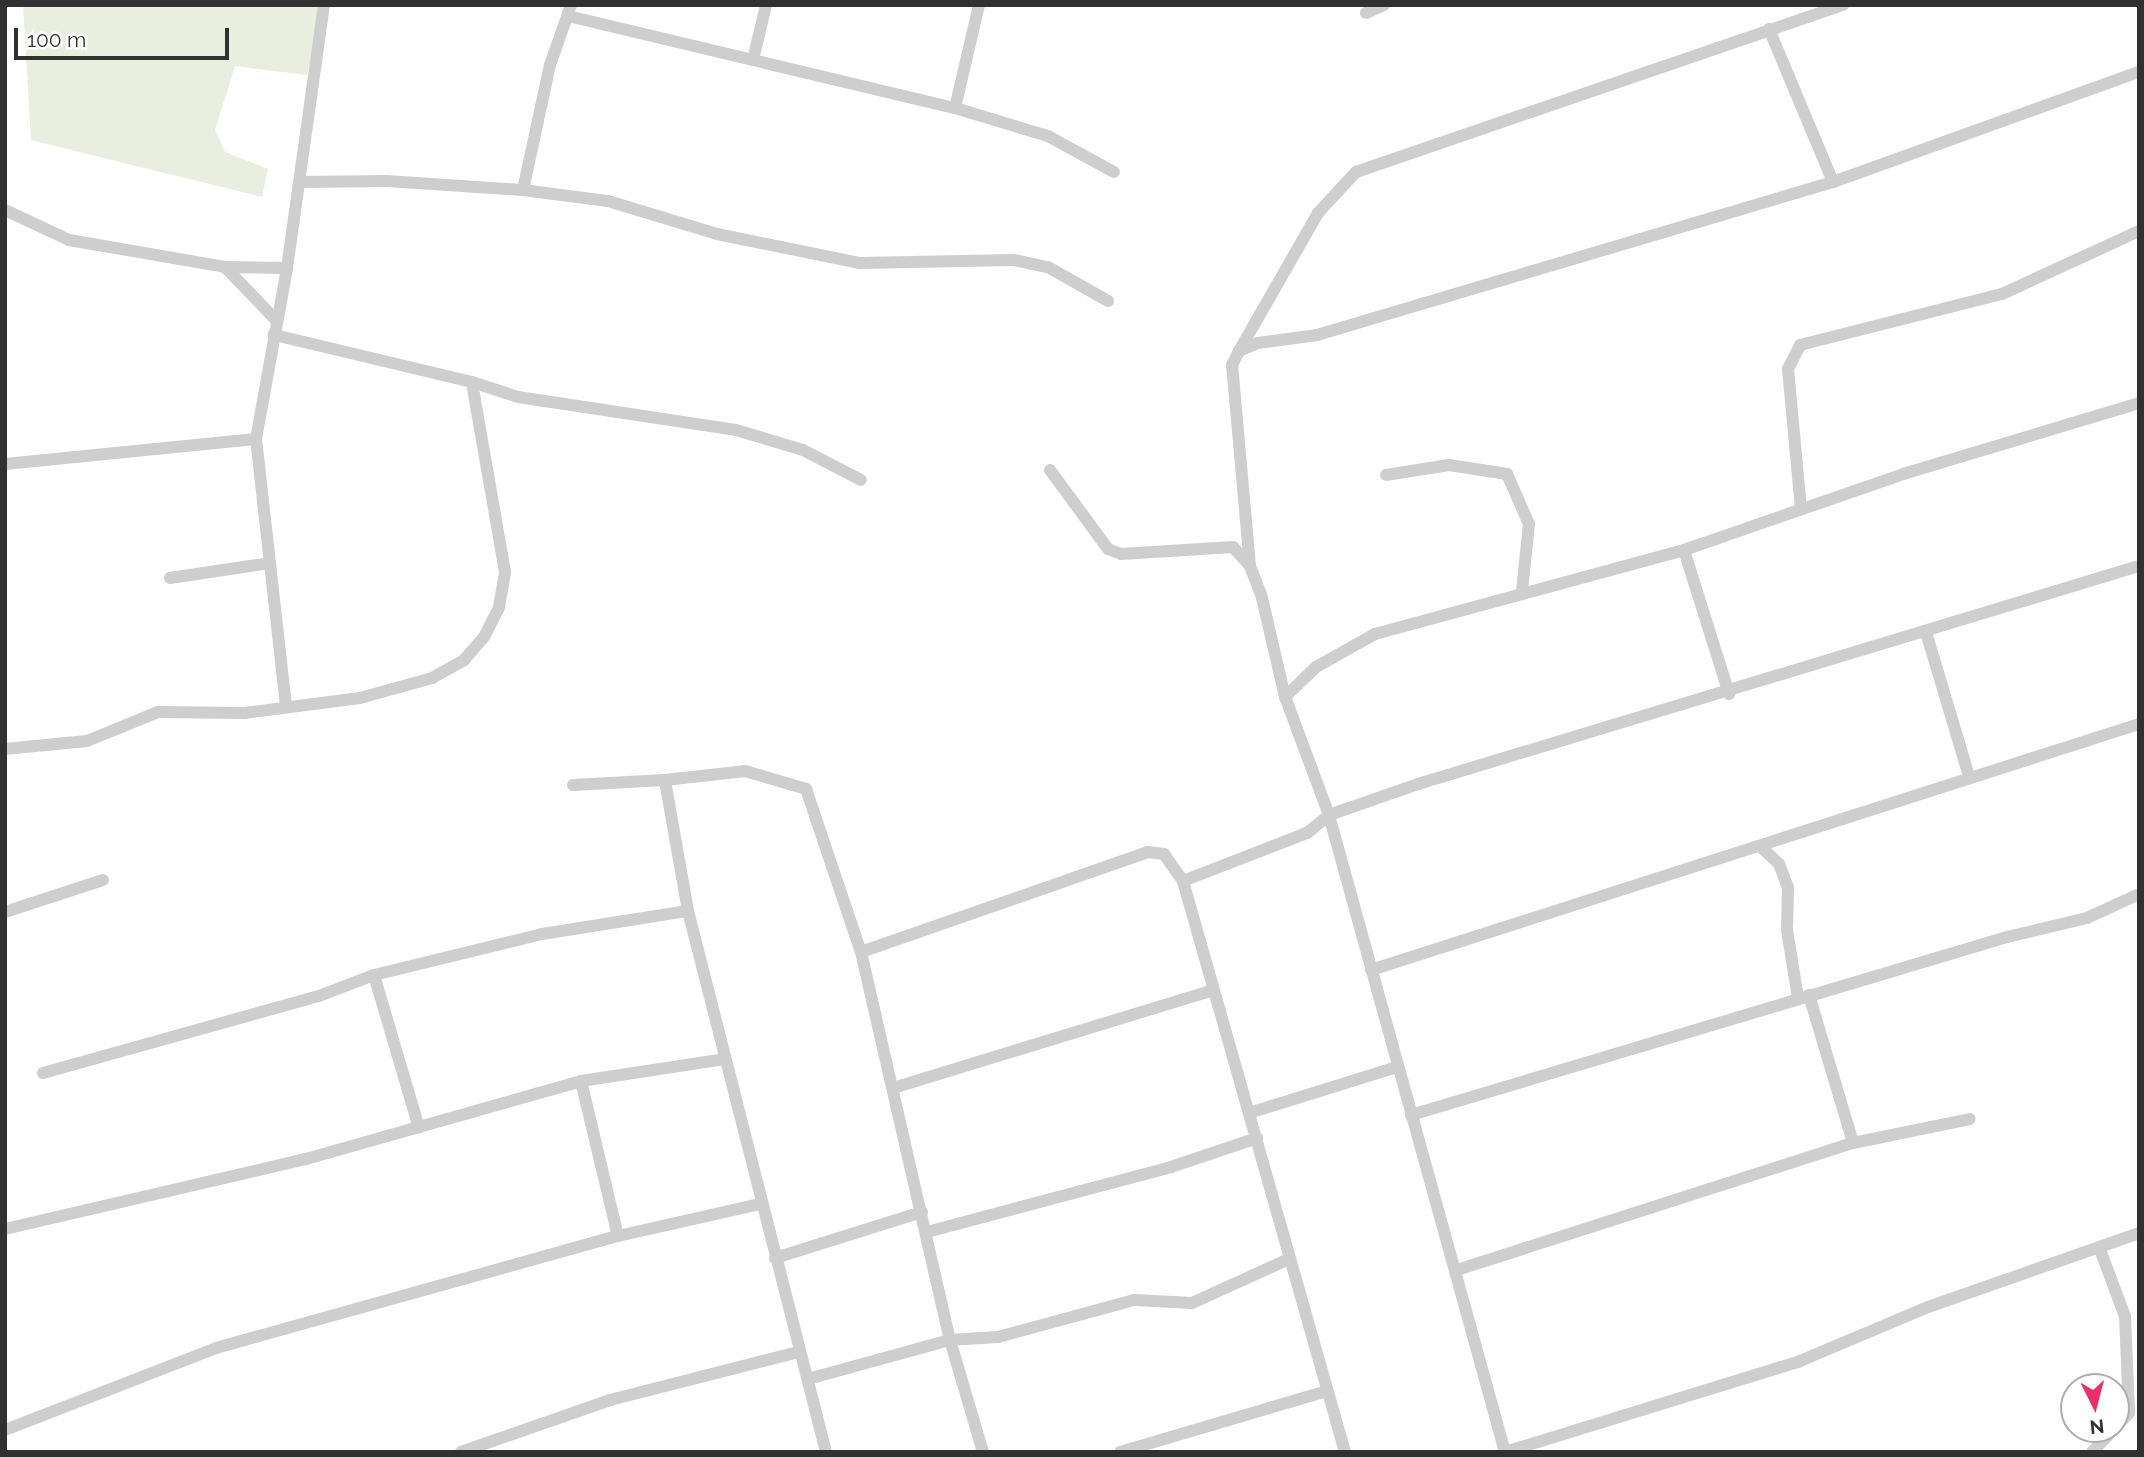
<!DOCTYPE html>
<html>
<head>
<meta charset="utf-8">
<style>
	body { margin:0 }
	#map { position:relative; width:2144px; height:1457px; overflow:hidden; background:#fff; font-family:Raleway,sans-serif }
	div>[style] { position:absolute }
	.green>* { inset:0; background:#eaeedf }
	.minor>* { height:12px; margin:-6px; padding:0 6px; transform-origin:6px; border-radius:6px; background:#cecece }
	span { translate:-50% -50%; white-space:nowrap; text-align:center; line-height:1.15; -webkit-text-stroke:7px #fff; paint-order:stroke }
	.frame { position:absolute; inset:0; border:7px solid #313131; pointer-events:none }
	.north { position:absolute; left:2060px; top:1373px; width:70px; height:70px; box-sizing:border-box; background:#fff; border:2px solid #adadad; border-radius:50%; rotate:174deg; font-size:19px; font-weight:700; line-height:28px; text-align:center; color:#313131 }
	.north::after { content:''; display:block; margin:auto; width:24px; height:32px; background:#ec2f67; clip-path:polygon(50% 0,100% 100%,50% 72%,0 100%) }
	.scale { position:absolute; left:14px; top:28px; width:215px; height:32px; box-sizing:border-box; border:4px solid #313131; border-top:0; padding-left:9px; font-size:21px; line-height:24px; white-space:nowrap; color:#313131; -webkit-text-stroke:5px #fff; paint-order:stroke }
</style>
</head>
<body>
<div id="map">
	<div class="green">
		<i style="clip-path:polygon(23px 5px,324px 5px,307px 75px,235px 66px,215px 130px,225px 152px,268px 169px,262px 197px,31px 140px)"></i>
	</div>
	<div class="minor">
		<i style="left:571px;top:5px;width:64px;rotate:109.3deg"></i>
		<i style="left:550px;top:65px;width:128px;rotate:102.2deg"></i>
		<i style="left:523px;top:190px;width:86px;rotate:7.4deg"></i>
		<i style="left:608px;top:201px;width:114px;rotate:16.8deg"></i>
		<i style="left:717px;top:234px;width:146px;rotate:11.5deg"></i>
		<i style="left:860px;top:263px;width:154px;rotate:-1.1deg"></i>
		<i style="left:1014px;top:260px;width:35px;rotate:12deg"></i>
		<i style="left:1048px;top:267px;width:69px;rotate:29.5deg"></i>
		<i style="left:1366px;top:13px;width:20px;rotate:-24deg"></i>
		<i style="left:568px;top:16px;width:398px;rotate:13.4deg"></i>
		<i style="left:955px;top:108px;width:97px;rotate:16.8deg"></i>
		<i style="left:1048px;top:136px;width:75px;rotate:28.6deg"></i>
		<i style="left:1769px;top:29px;width:166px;rotate:67.3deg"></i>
		<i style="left:753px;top:60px;width:57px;rotate:-76.7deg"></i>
		<i style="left:955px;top:108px;width:106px;rotate:-76.9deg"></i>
		<i style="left:299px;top:182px;width:88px;rotate:-0.7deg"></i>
		<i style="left:387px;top:181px;width:136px;rotate:3.8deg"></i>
		<i style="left:5px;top:210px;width:71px;rotate:25.1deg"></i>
		<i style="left:69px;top:240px;width:158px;rotate:9.8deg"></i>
		<i style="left:225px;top:267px;width:62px;rotate:0.9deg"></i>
		<i style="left:225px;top:267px;width:75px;rotate:46.1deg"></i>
		<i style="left:1239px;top:351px;width:159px;rotate:-60.2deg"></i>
		<i style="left:1318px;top:213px;width:56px;rotate:-47.2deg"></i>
		<i style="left:1356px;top:172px;width:515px;rotate:-18.93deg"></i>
		<i style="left:472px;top:382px;width:48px;rotate:18.1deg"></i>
		<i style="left:518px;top:397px;width:220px;rotate:8.6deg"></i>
		<i style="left:736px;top:430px;width:70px;rotate:16.6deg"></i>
		<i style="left:803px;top:450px;width:65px;rotate:27.3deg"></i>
		<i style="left:5px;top:464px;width:252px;rotate:-5.7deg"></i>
		<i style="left:1050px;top:470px;width:98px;rotate:53.7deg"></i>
		<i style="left:1108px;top:549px;width:14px;rotate:21deg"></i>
		<i style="left:1121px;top:554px;width:112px;rotate:-3.6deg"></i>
		<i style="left:1233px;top:547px;width:25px;rotate:48deg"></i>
		<i style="left:1250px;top:566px;width:34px;rotate:69deg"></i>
		<i style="left:1262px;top:598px;width:102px;rotate:76.9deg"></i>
		<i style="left:1386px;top:475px;width:64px;rotate:-9deg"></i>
		<i style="left:1449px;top:465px;width:59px;rotate:8.8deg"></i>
		<i style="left:1507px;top:474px;width:55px;rotate:66.3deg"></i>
		<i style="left:1529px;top:524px;width:67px;rotate:96deg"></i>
		<i style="left:1801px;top:509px;width:141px;rotate:-95.3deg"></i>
		<i style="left:1788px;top:369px;width:27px;rotate:-63deg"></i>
		<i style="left:1800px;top:345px;width:208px;rotate:-14.2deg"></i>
		<i style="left:2002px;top:294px;width:151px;rotate:-24.7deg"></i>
		<i style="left:1684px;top:550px;width:151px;rotate:72.6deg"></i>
		<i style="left:1250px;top:566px;width:202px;rotate:-95.1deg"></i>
		<i style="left:1232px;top:365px;width:16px;rotate:-63deg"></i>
		<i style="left:1239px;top:351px;width:21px;rotate:-23deg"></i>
		<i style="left:1258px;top:343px;width:60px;rotate:-7.7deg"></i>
		<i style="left:1317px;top:335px;width:538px;rotate:-16.52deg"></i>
		<i style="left:1833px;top:182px;width:325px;rotate:-19.8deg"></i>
		<i style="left:170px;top:578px;width:101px;rotate:-8.5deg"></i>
		<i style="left:1926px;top:632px;width:150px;rotate:73.4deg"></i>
		<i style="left:286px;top:706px;width:269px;rotate:-96.4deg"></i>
		<i style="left:256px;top:439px;width:174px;rotate:-79.7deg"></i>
		<i style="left:287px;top:268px;width:266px;rotate:-82deg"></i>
		<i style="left:5px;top:749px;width:82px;rotate:-5.6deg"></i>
		<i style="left:87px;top:741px;width:77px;rotate:-22.2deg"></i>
		<i style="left:158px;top:712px;width:86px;rotate:0.7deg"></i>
		<i style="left:244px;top:713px;width:117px;rotate:-7.4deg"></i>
		<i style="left:360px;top:698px;width:75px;rotate:-15.5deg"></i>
		<i style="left:432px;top:678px;width:37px;rotate:-29deg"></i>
		<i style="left:464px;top:660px;width:30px;rotate:-49deg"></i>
		<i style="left:484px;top:637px;width:34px;rotate:-63deg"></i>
		<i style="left:499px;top:607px;width:36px;rotate:-80deg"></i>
		<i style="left:505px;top:572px;width:193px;rotate:-99.9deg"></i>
		<i style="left:472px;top:382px;width:204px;rotate:-166.6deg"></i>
		<i style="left:573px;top:785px;width:92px;rotate:-3.1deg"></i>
		<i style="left:1762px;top:848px;width:23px;rotate:43deg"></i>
		<i style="left:1779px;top:864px;width:25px;rotate:69deg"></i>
		<i style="left:1788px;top:887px;width:43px;rotate:91.3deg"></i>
		<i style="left:1787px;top:930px;width:69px;rotate:80.8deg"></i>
		<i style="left:5px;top:912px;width:103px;rotate:-18.1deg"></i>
		<i style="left:861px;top:952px;width:304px;rotate:-19.2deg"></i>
		<i style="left:1148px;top:852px;width:16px;rotate:7deg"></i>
		<i style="left:1164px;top:854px;width:33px;rotate:55deg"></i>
		<i style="left:1371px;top:970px;width:806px;rotate:-17.76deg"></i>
		<i style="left:374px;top:975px;width:159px;rotate:73.6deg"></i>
		<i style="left:1809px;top:995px;width:154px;rotate:73.4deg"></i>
		<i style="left:43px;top:1073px;width:287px;rotate:-15.6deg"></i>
		<i style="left:319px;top:996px;width:59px;rotate:-20.9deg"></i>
		<i style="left:374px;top:975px;width:173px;rotate:-13.7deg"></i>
		<i style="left:542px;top:934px;width:148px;rotate:-9deg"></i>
		<i style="left:581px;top:1081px;width:159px;rotate:76.6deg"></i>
		<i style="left:893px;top:1088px;width:332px;rotate:-17deg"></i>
		<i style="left:1249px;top:1113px;width:155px;rotate:-17.3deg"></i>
		<i style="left:1411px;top:1115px;width:622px;rotate:-16.63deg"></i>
		<i style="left:2007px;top:937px;width:82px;rotate:-13.4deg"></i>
		<i style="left:2087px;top:918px;width:57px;rotate:-24.8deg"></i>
		<i style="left:5px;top:1229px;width:309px;rotate:-13.1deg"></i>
		<i style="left:306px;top:1159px;width:286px;rotate:-15.8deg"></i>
		<i style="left:581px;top:1081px;width:145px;rotate:-8.7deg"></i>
		<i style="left:927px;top:1232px;width:253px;rotate:-14.9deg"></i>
		<i style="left:1171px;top:1167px;width:91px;rotate:-18.6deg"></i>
		<i style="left:2099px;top:1247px;width:74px;rotate:69.4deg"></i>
		<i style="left:2125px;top:1316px;width:97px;rotate:87.6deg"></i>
		<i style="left:2129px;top:1413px;width:19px;rotate:133deg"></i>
		<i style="left:775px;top:1258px;width:154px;rotate:-17.4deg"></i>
		<i style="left:1457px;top:1270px;width:416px;rotate:-17.8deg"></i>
		<i style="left:1853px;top:1143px;width:119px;rotate:-11.6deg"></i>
		<i style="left:808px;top:1379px;width:147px;rotate:-15.4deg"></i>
		<i style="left:950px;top:1340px;width:48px;rotate:-3.6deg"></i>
		<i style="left:998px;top:1337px;width:141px;rotate:-15.2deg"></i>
		<i style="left:1134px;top:1300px;width:58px;rotate:3deg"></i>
		<i style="left:1192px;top:1303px;width:104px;rotate:-24.4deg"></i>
		<i style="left:5px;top:1430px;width:226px;rotate:-21.2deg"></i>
		<i style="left:216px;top:1348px;width:417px;rotate:-15.6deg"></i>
		<i style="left:618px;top:1236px;width:146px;rotate:-12.7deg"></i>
		<i style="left:461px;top:1452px;width:158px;rotate:-19.2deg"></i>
		<i style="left:610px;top:1400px;width:195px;rotate:-14.3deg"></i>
		<i style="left:826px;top:1452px;width:558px;rotate:-104.31deg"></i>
		<i style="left:688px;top:911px;width:133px;rotate:-100deg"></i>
		<i style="left:665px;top:780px;width:81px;rotate:-6.4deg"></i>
		<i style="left:745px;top:771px;width:64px;rotate:16.4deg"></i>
		<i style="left:806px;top:789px;width:172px;rotate:71.4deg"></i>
		<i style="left:861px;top:952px;width:398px;rotate:77.1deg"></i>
		<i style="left:950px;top:1340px;width:117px;rotate:73.6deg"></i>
		<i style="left:1120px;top:1452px;width:216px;rotate:-16.4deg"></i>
		<i style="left:1345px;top:1452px;width:594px;rotate:-105.84deg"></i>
		<i style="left:1183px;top:881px;width:133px;rotate:-21.2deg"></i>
		<i style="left:1307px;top:833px;width:28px;rotate:-39deg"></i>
		<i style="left:1329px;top:815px;width:94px;rotate:-19.2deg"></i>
		<i style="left:1418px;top:784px;width:753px;rotate:-16.82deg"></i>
		<i style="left:1505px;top:1452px;width:661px;rotate:-105.45deg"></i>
		<i style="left:1329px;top:815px;width:126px;rotate:-110.4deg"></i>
		<i style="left:1285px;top:697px;width:43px;rotate:-44.1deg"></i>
		<i style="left:1316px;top:667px;width:68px;rotate:-29.2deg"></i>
		<i style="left:1375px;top:634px;width:320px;rotate:-15.2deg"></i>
		<i style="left:1684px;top:550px;width:232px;rotate:-19.1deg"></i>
		<i style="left:1903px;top:474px;width:246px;rotate:-16.7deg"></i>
		<i style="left:1505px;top:1452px;width:309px;rotate:-17.1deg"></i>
		<i style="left:1800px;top:1361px;width:139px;rotate:-22.9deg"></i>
		<i style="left:1928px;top:1307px;width:224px;rotate:-19.3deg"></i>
		<i style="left:2092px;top:1452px;width:32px;rotate:-46deg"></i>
	</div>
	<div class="frame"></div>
	<div class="north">N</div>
	<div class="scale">100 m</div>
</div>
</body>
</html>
